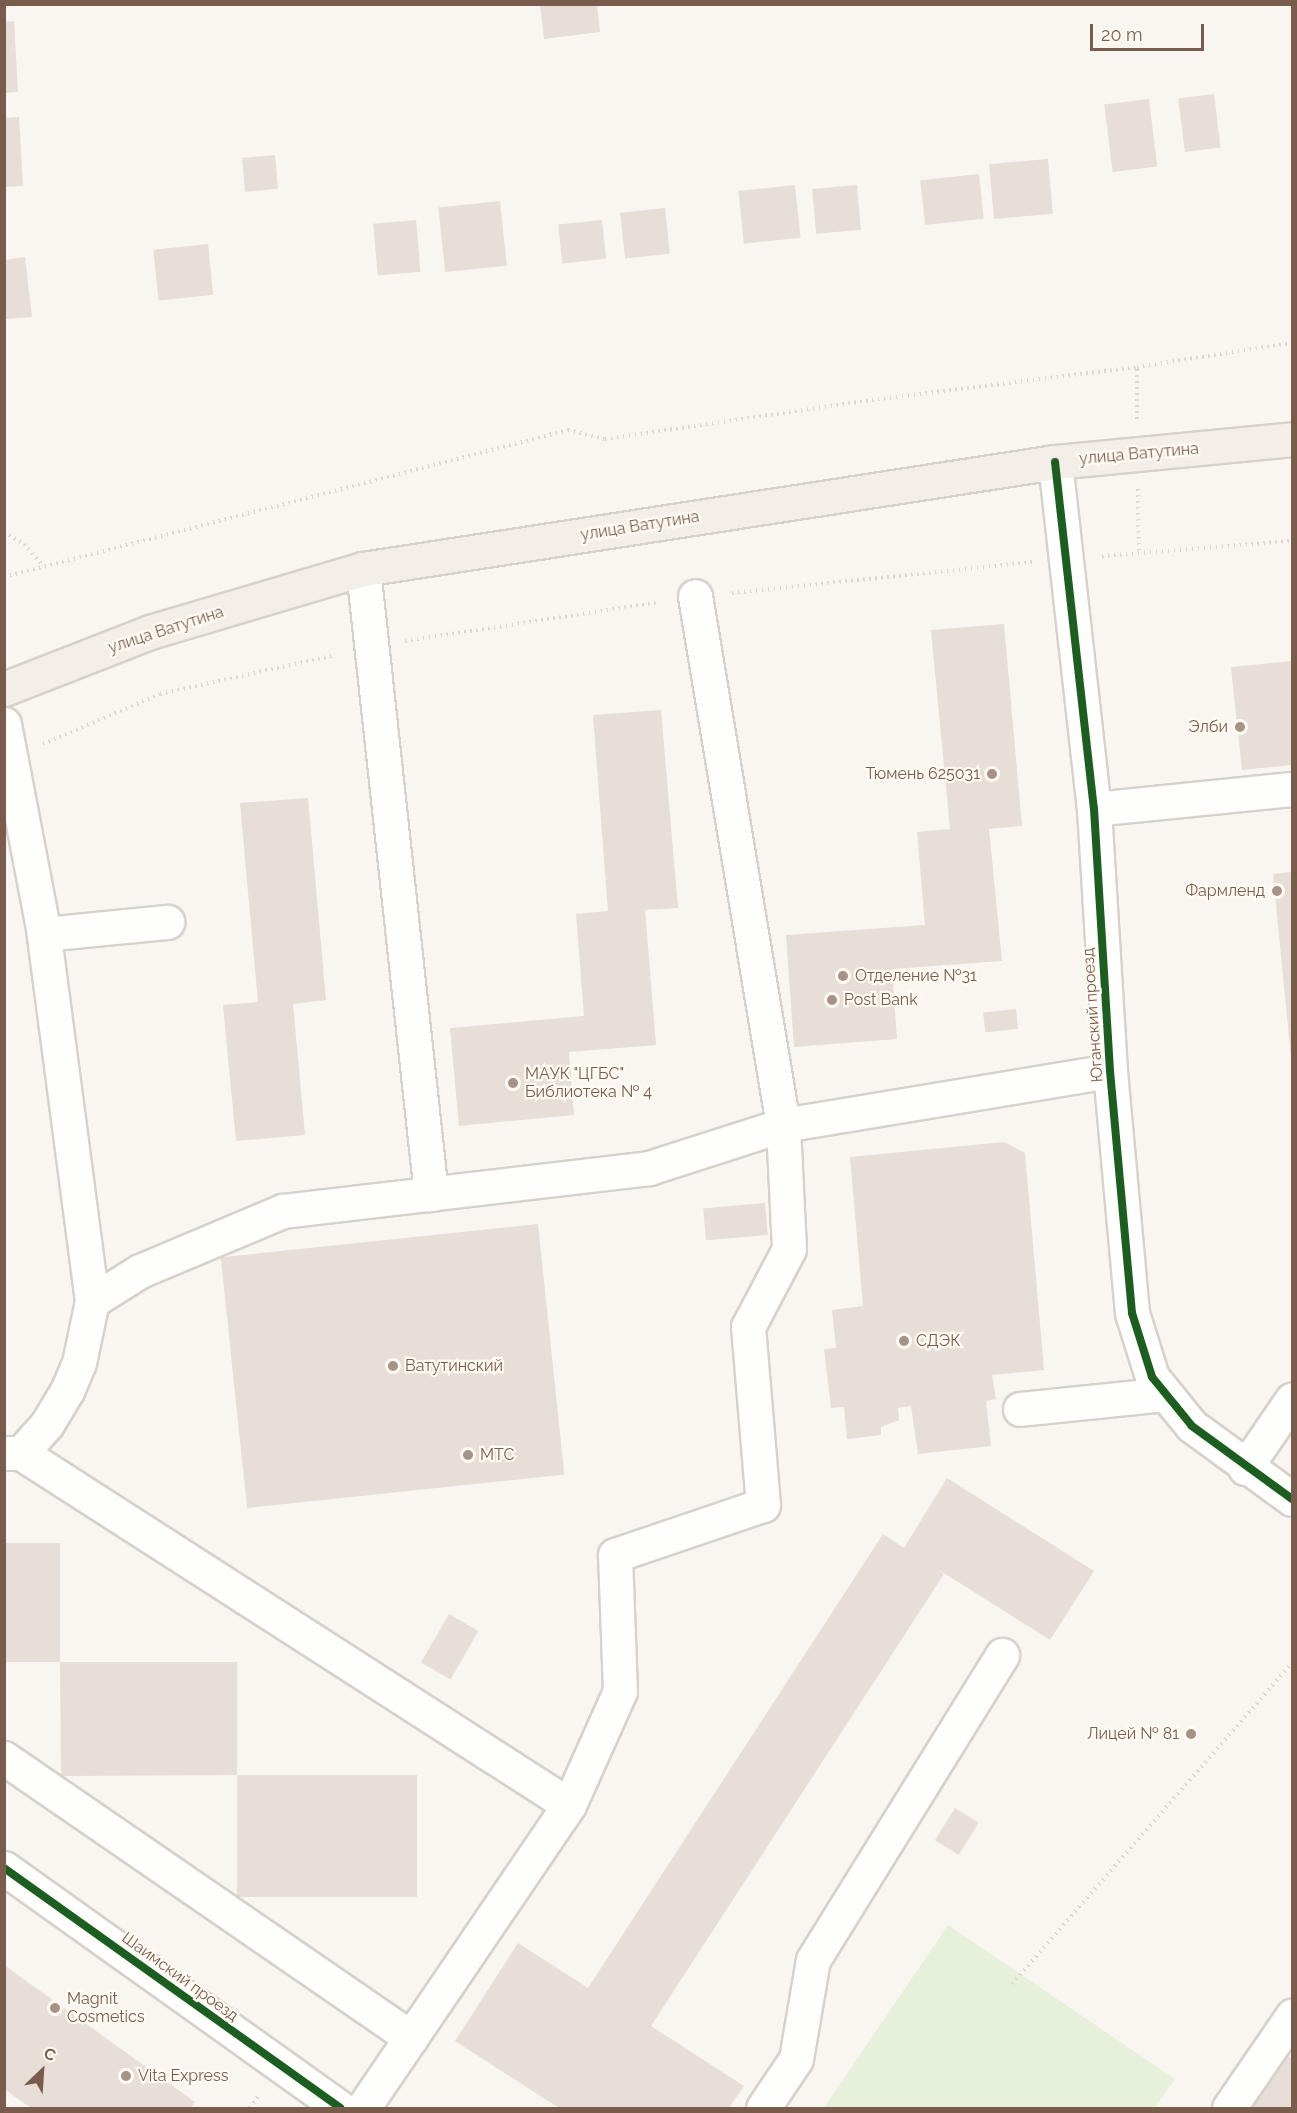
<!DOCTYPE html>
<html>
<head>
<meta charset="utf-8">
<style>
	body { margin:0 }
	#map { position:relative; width:1297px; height:2113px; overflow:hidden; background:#f9f5f0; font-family:Raleway,sans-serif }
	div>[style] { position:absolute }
	.green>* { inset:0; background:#e7f0db }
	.building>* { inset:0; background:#e6ded7; transform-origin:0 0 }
	.path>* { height:4px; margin-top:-2px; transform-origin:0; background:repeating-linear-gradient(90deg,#dcd5d0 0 1.5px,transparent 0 6px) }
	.roads { filter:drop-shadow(2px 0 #d7d1cb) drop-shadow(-2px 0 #d7d1cb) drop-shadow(0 2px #d7d1cb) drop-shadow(0 -2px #d7d1cb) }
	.minor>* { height:33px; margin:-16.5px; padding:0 16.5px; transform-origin:16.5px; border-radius:16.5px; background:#fefefd }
	.major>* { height:33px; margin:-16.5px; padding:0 16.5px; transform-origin:16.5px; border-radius:16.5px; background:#f3eee8 }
	.cycleway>* { height:8px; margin:-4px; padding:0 4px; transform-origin:4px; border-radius:4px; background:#1b5e20 }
	.dots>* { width:16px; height:16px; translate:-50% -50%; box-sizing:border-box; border:3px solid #fffaf3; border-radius:50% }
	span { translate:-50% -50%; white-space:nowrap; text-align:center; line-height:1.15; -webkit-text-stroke:4.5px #fffaf3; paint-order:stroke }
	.street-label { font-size:16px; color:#7a5c4d }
	.poi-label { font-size:16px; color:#7a5c4d }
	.right { translate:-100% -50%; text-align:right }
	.left { translate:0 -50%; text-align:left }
	.frame { position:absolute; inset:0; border:6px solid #7a5c4d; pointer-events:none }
	.north { position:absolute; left:12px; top:2041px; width:60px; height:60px; -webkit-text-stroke:4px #fffaf3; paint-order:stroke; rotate:25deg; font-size:16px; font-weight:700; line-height:24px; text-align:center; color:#7a5c4d }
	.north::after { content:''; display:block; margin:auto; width:21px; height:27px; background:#7a5c4d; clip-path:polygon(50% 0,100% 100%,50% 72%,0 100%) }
	.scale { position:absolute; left:1090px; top:24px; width:114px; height:27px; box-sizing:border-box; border:3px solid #7a5c4d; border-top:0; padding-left:8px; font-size:18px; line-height:21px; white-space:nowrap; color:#7a5c4d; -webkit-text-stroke:4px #fffaf3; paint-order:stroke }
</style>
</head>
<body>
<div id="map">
	<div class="green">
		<i style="clip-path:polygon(948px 1925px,1175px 2079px,1155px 2108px,824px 2108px)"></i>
	</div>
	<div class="building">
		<i style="clip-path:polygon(540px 4px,597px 4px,600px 32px,544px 39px)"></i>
		<i style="clip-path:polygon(14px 21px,18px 92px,4px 93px,4px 22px)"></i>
		<i style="left:1214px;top:94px;width:54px;height:36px;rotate:83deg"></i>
		<i style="left:1149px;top:99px;width:68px;height:45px;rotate:83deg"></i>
		<i style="clip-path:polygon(19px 117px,23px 186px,4px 187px,4px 118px)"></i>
		<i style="left:275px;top:155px;width:34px;height:33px;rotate:85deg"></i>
		<i style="left:1048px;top:159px;width:55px;height:59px;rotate:85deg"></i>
		<i style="left:979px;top:174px;width:45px;height:59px;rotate:84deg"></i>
		<i style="left:795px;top:185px;width:53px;height:57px;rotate:84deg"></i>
		<i style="left:857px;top:185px;width:45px;height:45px;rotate:85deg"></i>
		<i style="left:500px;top:201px;width:65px;height:62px;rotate:84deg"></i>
		<i style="left:665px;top:208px;width:46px;height:45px;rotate:84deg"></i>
		<i style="left:416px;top:220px;width:52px;height:43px;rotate:85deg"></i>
		<i style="left:602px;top:220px;width:39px;height:44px;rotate:84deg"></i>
		<i style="left:208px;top:244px;width:51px;height:55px;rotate:84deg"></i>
		<i style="clip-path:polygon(25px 257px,32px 317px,4px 319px,4px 260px)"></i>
		<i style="clip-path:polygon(1004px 624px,1022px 826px,989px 829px,1002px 961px,892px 969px,897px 1039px,794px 1047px,786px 935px,925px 925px,917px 832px,950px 829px,931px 630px)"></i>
		<i style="clip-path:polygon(1292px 661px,1292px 765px,1242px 770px,1231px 667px)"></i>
		<i style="clip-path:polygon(661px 710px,678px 908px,645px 910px,656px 1045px,569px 1052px,574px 1115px,459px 1126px,450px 1028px,584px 1016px,576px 914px,608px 911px,593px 715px)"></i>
		<i style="clip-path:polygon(308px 798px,326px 1000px,293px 1004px,305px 1135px,236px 1141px,223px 1005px,258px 1002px,240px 803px)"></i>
		<i style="clip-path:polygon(1292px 872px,1292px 1057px,1291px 1057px,1273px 874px)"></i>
		<i style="left:1016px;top:1009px;width:20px;height:33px;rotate:84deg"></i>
		<i style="clip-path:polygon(1004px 1142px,1025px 1153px,1044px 1370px,992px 1375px,996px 1399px,986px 1401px,991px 1446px,918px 1454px,911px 1406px,898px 1408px,899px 1420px,881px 1427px,881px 1435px,847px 1439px,844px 1407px,831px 1408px,824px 1349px,836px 1348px,832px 1310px,863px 1306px,850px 1157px)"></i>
		<i style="left:765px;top:1203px;width:32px;height:62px;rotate:85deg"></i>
		<i style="left:538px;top:1224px;width:252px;height:319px;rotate:84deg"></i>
		<i style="clip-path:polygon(947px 1478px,1094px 1571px,1050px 1640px,936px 1568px,944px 1574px,651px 2026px,744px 2086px,729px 2108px,559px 2108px,455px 2041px,518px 1943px,588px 1988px,883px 1534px,904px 1548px)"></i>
		<i style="clip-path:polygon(4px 1543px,60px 1543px,60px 1662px,237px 1662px,237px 1775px,61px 1776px,60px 1662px,4px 1662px)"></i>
		<i style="left:449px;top:1614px;width:34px;height:56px;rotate:30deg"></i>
		<i style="left:237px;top:1775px;width:180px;height:122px"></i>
		<i style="left:955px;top:1808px;width:28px;height:38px;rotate:32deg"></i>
		<i style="clip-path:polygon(4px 1965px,195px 2102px,191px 2108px,31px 2108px,4px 2089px)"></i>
		<i style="clip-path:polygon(1286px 2055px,1292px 2059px,1292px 2108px,1250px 2108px)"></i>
	</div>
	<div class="path">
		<i style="left:1137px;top:419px;width:52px;rotate:-90deg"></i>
		<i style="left:1137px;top:367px;width:157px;rotate:-8.8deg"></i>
		<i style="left:1138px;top:489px;width:64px;rotate:89.1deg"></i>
		<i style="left:4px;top:532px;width:23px;rotate:31deg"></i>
		<i style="left:24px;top:544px;width:28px;rotate:49deg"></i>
		<i style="left:1102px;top:556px;width:191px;rotate:-4.5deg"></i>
		<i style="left:4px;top:577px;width:583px;rotate:-14.61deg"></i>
		<i style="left:568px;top:430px;width:38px;rotate:14deg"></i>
		<i style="left:605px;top:439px;width:270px;rotate:-8.3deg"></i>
		<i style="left:872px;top:400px;width:267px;rotate:-7.1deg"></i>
		<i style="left:732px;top:593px;width:302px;rotate:-5.9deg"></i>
		<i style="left:405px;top:641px;width:257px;rotate:-8.7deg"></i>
		<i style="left:43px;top:744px;width:127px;rotate:-23.1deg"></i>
		<i style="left:160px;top:694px;width:180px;rotate:-12.5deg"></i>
		<i style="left:1012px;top:1984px;width:426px;rotate:-48.9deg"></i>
		<i style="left:250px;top:2108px;width:17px;rotate:-57deg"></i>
	</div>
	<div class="roads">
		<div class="minor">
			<i style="left:1055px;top:462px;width:349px;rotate:83.6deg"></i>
			<i style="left:1094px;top:809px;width:262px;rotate:86.5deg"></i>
			<i style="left:1110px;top:1071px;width:243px;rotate:84.8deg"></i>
			<i style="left:1132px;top:1313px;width:67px;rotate:72.6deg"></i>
			<i style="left:1152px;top:1377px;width:63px;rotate:50.8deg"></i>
			<i style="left:1192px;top:1426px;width:124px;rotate:36.1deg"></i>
			<i style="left:363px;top:569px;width:629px;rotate:83.79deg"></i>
			<i style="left:4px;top:724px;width:214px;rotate:79.2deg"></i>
			<i style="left:1094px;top:809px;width:199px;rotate:-5.8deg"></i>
			<i style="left:92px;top:1301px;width:370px;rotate:-97.5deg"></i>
			<i style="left:44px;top:934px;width:124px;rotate:-5.6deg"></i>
			<i style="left:1020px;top:1409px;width:146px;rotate:-5.9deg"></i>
			<i style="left:4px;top:1453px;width:17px"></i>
			<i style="left:21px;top:1453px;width:39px;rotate:-48deg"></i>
			<i style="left:47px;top:1424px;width:39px;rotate:-59deg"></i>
			<i style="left:67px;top:1391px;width:30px;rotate:-67deg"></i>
			<i style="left:79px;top:1363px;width:63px;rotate:-78.2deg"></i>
			<i style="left:92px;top:1301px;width:57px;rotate:-32deg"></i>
			<i style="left:140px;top:1271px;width:155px;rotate:-22.8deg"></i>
			<i style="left:283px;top:1211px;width:369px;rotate:-6.7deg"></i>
			<i style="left:649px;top:1168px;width:141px;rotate:-17.8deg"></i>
			<i style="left:783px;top:1125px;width:331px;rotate:-9.4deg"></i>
			<i style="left:21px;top:1453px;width:651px;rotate:32.71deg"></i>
			<i style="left:1245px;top:1468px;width:83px;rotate:-55.7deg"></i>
			<i style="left:4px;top:1758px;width:494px;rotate:34.5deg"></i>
			<i style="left:4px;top:1868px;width:413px;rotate:35.5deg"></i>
			<i style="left:363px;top:2108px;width:366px;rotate:-55.8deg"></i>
			<i style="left:569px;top:1805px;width:125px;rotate:-65.9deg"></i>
			<i style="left:620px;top:1691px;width:136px;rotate:-92.1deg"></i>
			<i style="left:615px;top:1555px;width:156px;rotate:-18.7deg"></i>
			<i style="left:763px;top:1505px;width:179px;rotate:-94.8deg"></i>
			<i style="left:748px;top:1327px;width:88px;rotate:-62.3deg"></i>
			<i style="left:789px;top:1249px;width:124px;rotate:-92.8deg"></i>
			<i style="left:783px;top:1125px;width:536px;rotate:-99.44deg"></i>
			<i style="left:763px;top:2108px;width:59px;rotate:-56deg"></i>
			<i style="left:796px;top:2059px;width:100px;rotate:-80.3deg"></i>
			<i style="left:813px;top:1960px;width:359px;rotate:-58.2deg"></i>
			<i style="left:1229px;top:2108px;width:112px;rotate:-55.6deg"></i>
		</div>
		<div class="major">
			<i style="left:4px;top:689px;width:157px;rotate:-21.3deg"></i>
			<i style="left:150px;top:632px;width:222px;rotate:-16.5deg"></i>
			<i style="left:363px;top:569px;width:700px;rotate:-8.79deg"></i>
			<i style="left:1055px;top:462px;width:238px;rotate:-5.5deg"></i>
		</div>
	</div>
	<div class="cycleway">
		<i style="left:1055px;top:462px;width:349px;rotate:83.6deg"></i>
		<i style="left:1094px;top:809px;width:262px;rotate:86.5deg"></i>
		<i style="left:1110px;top:1071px;width:243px;rotate:84.8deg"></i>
		<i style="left:1132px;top:1313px;width:67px;rotate:72.6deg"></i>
		<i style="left:1152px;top:1377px;width:63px;rotate:50.8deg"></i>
		<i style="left:1192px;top:1426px;width:124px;rotate:36.1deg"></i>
		<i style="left:4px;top:1868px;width:413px;rotate:35.5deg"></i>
	</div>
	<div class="dots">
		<i style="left:1240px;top:727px;background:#a69286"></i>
		<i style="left:992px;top:774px;background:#a69286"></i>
		<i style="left:1277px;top:891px;background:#a69286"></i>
		<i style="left:843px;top:976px;background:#a69286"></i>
		<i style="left:832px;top:1000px;background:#a69286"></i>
		<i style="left:513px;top:1083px;background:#a69286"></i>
		<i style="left:904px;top:1341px;background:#a69286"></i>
		<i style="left:393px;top:1366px;background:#a69286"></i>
		<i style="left:468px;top:1455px;background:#a69286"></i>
		<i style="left:1191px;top:1734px;background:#a69286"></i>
		<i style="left:55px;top:2008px;background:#a69286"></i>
		<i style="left:126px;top:2076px;background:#a69286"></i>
	</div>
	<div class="street-label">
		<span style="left:1139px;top:454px;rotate:-5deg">улица Ватутина</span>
		<span style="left:640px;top:526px;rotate:-9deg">улица Ватутина</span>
		<span style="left:166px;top:630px;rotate:-18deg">улица Ватутина</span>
		<span style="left:1093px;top:1015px;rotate:-94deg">Юганский проезд</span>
		<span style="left:180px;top:1977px;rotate:36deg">Шаимский проезд</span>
	</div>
	<div class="poi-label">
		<span class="right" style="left:1228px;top:727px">Элби</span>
		<span class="right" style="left:980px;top:774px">Тюмень 625031</span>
		<span class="right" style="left:1265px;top:891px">Фармленд</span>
		<span class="left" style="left:855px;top:976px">Отделение №31</span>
		<span class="left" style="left:844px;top:1000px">Post Bank</span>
		<span class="left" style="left:525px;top:1083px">МАУК "ЦГБС"<br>Библиотека № 4</span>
		<span class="left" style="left:916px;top:1341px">СДЭК</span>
		<span class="left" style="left:405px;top:1366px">Ватутинский</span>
		<span class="left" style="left:480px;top:1455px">МТС</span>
		<span class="right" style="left:1179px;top:1734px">Лицей № 81</span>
		<span class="left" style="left:67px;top:2008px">Magnit<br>Cosmetics</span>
		<span class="left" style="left:138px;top:2076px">Vita Express</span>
	</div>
	<div class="frame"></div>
	<div class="north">С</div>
	<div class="scale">20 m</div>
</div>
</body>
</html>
